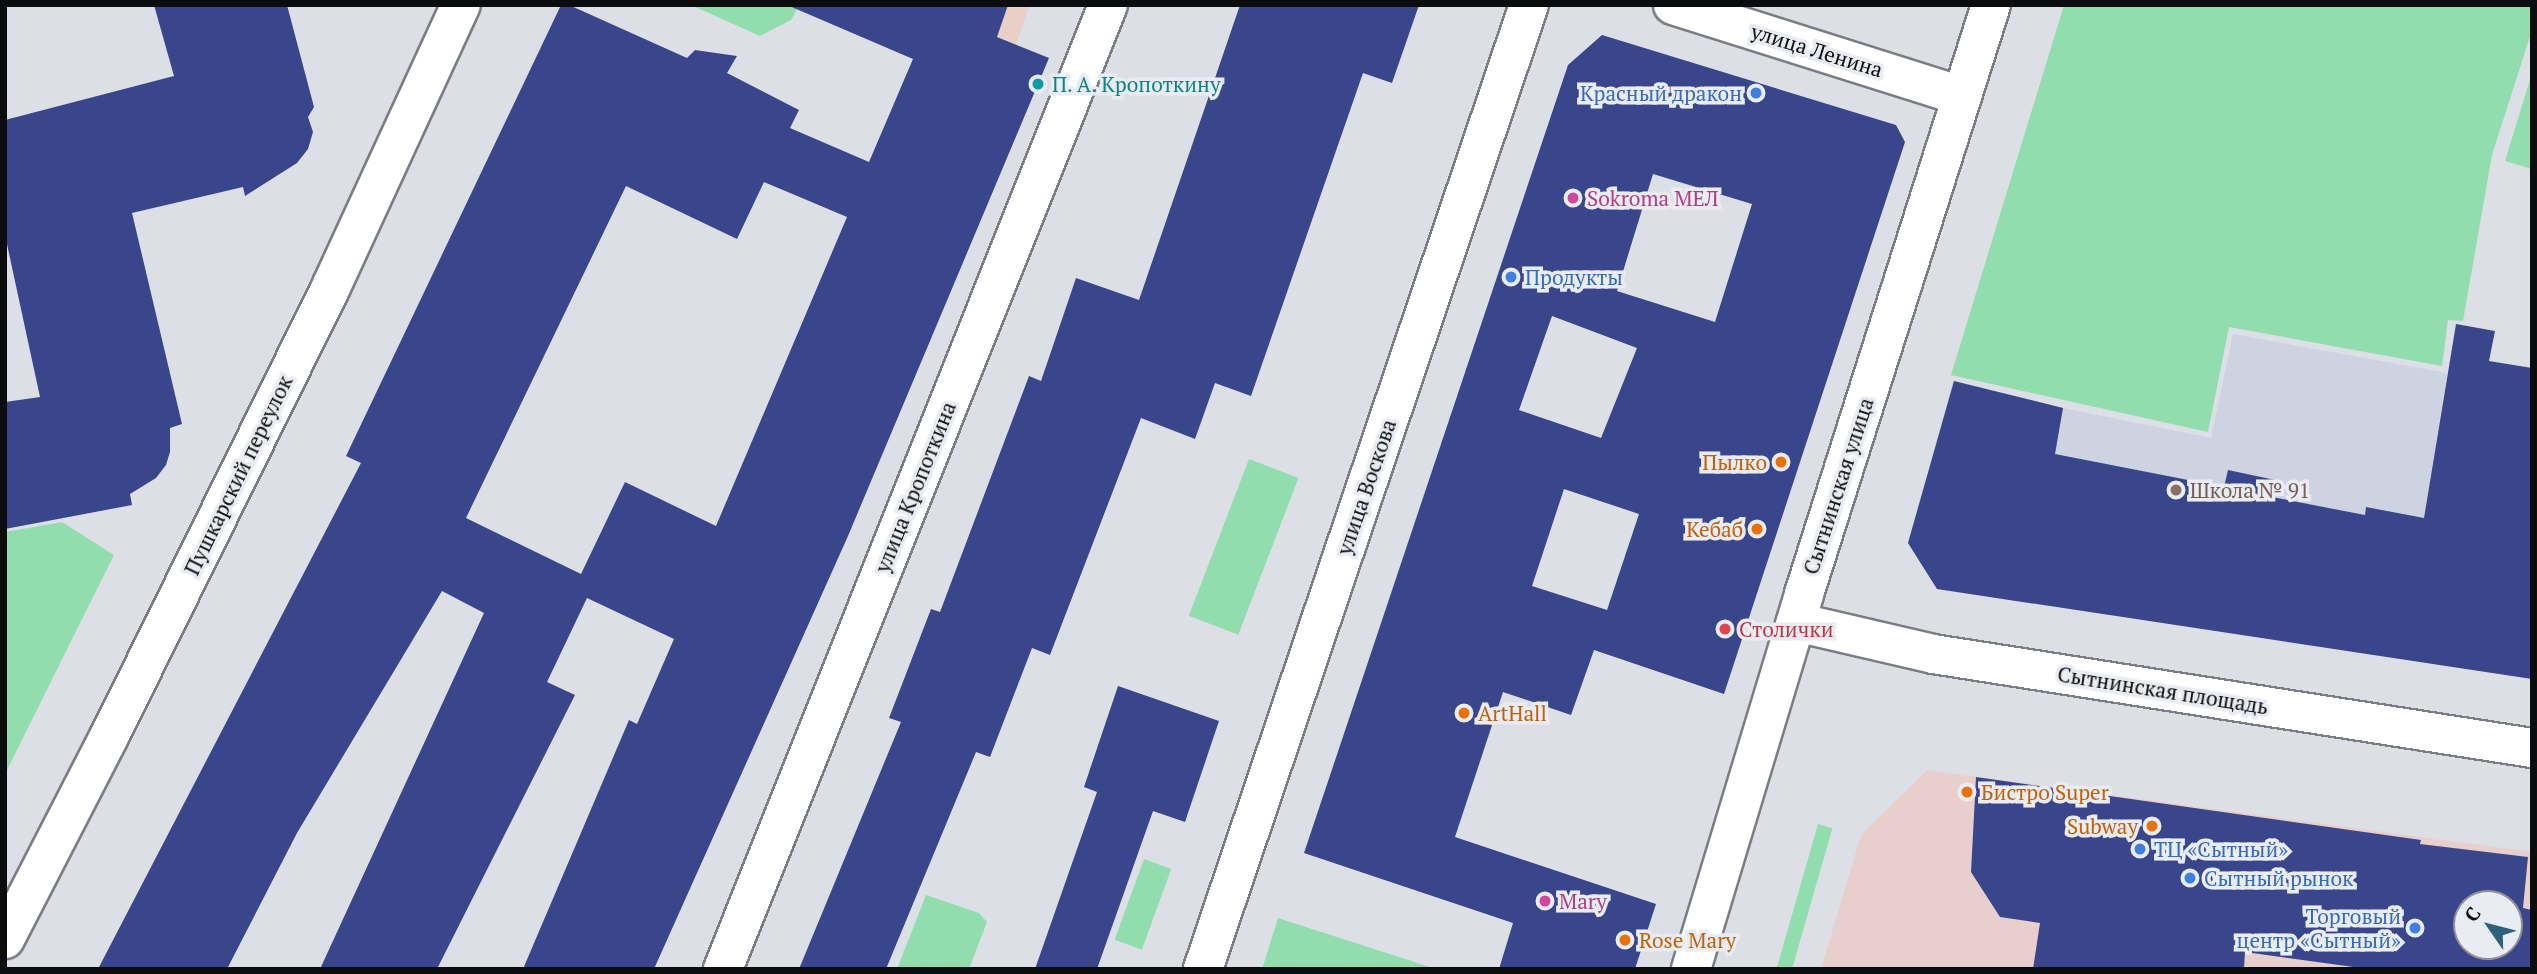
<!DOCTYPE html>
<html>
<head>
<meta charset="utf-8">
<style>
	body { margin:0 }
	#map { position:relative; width:2537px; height:974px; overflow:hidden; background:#dddfe7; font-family:"PT Serif",serif }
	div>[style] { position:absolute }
	.commercial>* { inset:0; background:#e9cece }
	.industrial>* { inset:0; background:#e8d0c7 }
	.built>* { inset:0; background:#ced3e2 }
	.green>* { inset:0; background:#92ddad; transform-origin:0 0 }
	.building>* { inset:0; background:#3a468b }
	.roads { filter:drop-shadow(2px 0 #7b7d84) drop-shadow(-2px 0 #7b7d84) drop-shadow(0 2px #7b7d84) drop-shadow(0 -2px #7b7d84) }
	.street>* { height:38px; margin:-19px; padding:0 19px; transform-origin:19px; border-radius:19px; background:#fff }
	.secondary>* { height:38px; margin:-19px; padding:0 19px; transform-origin:19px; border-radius:19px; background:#fff }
	.dots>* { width:19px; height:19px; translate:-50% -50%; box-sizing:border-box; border:4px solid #eaecf4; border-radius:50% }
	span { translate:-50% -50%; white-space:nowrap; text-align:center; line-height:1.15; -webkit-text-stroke:7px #eaecf4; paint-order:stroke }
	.street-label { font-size:21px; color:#0b0c0e }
	.culture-label { font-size:21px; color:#0d838f }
	.left { translate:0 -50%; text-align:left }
	.shop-label { font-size:21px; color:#366cbe }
	.right { translate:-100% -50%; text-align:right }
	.hotel-label { font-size:21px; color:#b23c85 }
	.food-label { font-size:21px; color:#c56008 }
	.education-label { font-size:21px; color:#785e54 }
	.health-label { font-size:21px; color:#be3a42 }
	.frame { position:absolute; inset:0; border:7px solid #0b0c0e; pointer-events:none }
	.north { position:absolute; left:2453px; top:890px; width:70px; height:70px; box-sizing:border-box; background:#eaecf4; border:2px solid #919298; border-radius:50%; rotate:305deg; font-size:19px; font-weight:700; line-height:28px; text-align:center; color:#0b0c0e }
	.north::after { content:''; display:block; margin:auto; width:24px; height:32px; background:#2d617d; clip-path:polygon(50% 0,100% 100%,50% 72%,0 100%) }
</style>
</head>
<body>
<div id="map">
	<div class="commercial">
		<i style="clip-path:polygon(evenodd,1927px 770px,2532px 852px,2532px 969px,1821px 969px,1861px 835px,1927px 770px,2467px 904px,2509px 904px,2509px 946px,2467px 946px,2467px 904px)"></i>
	</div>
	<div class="industrial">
		<i style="clip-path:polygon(923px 5px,1030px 5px,1016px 44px)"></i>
	</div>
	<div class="built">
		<i style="clip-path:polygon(2233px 334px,2447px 373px,2424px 518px,2387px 656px,1937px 589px,1908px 543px,1953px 381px,2063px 408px,2211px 438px)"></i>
	</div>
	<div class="green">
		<i style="clip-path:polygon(691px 5px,799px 5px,791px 20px,760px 36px)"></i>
		<i style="clip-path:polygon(2064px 5px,2532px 5px,2532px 30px,2492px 155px,2463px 321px,2448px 320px,2442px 366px,2229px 327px,2208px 432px,1951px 375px)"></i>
		<i style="clip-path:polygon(2532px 73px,2532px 169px,2505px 161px)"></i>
		<i style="left:1249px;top:459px;width:53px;height:168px;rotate:21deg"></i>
		<i style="clip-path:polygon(62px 522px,114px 555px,5px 774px,5px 532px)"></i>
		<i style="left:1818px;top:824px;width:15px;height:151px;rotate:16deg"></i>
		<i style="left:1144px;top:859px;width:29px;height:86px;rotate:20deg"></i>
		<i style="clip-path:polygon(926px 895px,979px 913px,987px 922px,969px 969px,897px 969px)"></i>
		<i style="clip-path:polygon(1278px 918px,1433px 968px,1433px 969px,1262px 969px)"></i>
	</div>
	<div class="building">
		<i style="clip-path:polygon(154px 5px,287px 5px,314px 107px,308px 117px,313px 132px,308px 149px,297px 163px,245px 196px,243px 187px,132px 213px,182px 424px,170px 428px,170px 452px,166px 465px,156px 478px,130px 494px,132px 505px,5px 529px,5px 402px,40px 397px,5px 235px,5px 120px,174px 76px)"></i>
		<i style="clip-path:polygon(evenodd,561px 5px,569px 5px,687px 58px,695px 50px,737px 56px,727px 73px,799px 110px,790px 128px,869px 162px,913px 59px,787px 5px,1008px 5px,997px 37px,1049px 58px,848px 536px,654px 969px,523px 969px,629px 720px,637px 724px,674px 639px,587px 598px,547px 682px,575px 695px,437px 969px,320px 969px,484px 613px,442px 591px,297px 833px,227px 969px,98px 969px,361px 463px,346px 456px,561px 5px,764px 182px,847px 217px,716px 526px,625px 482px,581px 574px,466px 518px,626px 186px,737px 239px,764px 182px)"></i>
		<i style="clip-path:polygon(1240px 5px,1419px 5px,1392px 83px,1363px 73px,1251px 396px,1215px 383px,1195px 439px,1141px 418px,1050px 655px,1032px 648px,990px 757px,976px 752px,886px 969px,799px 969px,901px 722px,889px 718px,931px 609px,940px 612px,1029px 376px,1041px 381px,1076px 278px,1139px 300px)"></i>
		<i style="clip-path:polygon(evenodd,1602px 35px,1896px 125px,1905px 142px,1724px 694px,1594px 650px,1571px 715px,1503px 692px,1455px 837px,1656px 904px,1635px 969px,1499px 969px,1513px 923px,1304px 853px,1568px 65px,1602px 35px,1653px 174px,1752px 204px,1715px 322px,1617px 291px,1653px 174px,1602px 35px,1552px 316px,1637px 348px,1601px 438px,1519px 410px,1552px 316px,1602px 35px,1564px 489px,1639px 514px,1607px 610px,1532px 586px,1564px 489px)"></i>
		<i style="clip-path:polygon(2456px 324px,2495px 331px,2489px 361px,2532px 368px,2532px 679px,1937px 589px,1908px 543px,1954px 381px,2063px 408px,2055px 454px,2224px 487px,2228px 470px,2275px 480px,2272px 497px,2365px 515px,2366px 507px,2424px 518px)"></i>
		<i style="clip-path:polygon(1118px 686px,1219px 721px,1185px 822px,1153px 811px,1097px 969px,1035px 969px,1097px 792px,1084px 787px)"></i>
		<i style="clip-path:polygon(evenodd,1976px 777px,2421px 840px,2420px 844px,2528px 857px,2523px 908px,2532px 910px,2532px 969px,2368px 969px,2245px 952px,2244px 969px,2033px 969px,2040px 923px,2000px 917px,1971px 872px,1976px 777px,2467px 904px,2509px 904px,2509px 946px,2467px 946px,2467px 904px)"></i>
	</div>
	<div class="roads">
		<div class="street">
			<i style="left:1673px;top:5px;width:303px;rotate:17.5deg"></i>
			<i style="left:1796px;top:622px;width:141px;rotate:13.1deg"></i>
			<i style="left:1933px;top:654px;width:606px;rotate:8.92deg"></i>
			<i style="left:5px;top:939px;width:227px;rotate:-62.8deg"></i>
			<i style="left:109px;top:737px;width:502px;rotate:-63.74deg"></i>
			<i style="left:331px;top:287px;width:311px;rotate:-65.3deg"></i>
			<i style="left:723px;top:969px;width:1038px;rotate:-68.23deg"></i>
			<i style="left:1691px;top:969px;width:392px;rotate:-73.2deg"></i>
			<i style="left:1804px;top:594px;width:618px;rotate:-72.39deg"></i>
		</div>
		<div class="secondary">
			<i style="left:1203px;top:969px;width:1018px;rotate:-71.32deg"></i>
		</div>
	</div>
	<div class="dots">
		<i style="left:1038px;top:84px;background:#0f9aa8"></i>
		<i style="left:1756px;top:93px;background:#3f7fe0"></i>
		<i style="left:1573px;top:198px;background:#d1479c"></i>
		<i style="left:1511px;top:277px;background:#3f7fe0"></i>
		<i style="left:1781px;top:462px;background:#e8710a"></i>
		<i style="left:2176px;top:490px;background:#8d6e63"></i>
		<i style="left:1757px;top:529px;background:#e8710a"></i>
		<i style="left:1725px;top:629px;background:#e0444e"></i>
		<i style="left:1464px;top:713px;background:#e8710a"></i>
		<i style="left:1967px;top:792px;background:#e8710a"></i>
		<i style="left:2152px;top:826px;background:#e8710a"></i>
		<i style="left:2140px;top:849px;background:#3f7fe0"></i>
		<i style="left:2190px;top:878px;background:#3f7fe0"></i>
		<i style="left:1545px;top:901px;background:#d1479c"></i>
		<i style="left:2415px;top:928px;background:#3f7fe0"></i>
		<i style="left:1625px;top:940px;background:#e8710a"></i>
	</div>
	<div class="street-label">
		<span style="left:1817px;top:50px;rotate:17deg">улица Ленина</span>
		<span style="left:238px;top:475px;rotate:-64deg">Пушкарский переулок</span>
		<span style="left:1838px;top:486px;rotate:-72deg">Сытнинская улица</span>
		<span style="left:915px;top:487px;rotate:-68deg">улица Кропоткина</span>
		<span style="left:1366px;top:487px;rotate:-71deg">улица Воскова</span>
		<span style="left:2163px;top:690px;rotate:9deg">Сытнинская площадь</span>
	</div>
	<div class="culture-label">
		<span class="left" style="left:1052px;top:84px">П. А. Кропоткину</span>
	</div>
	<div class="shop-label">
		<span class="right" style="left:1742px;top:93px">Красный дракон</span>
		<span class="left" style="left:1525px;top:277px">Продукты</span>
		<span class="left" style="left:2154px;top:849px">ТЦ «Сытный»</span>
		<span class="left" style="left:2204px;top:878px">Сытный рынок</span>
		<span class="right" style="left:2401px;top:928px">Торговый<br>центр «Сытный»</span>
	</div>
	<div class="hotel-label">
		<span class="left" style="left:1587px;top:198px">Sokroma МЕЛ</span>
		<span class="left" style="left:1559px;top:901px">Mary</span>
	</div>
	<div class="food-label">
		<span class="right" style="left:1767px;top:462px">Пылко</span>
		<span class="right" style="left:1743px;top:529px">Кебаб</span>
		<span class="left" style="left:1478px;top:713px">ArtHall</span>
		<span class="left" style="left:1981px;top:792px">Бистро Super</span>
		<span class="right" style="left:2138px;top:826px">Subway</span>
		<span class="left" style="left:1639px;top:940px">Rose Mary</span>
	</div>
	<div class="education-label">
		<span class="left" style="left:2190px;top:490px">Школа № 91</span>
	</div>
	<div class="health-label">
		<span class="left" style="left:1739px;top:629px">Столички</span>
	</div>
	<div class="frame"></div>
	<div class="north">С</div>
</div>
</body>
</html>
